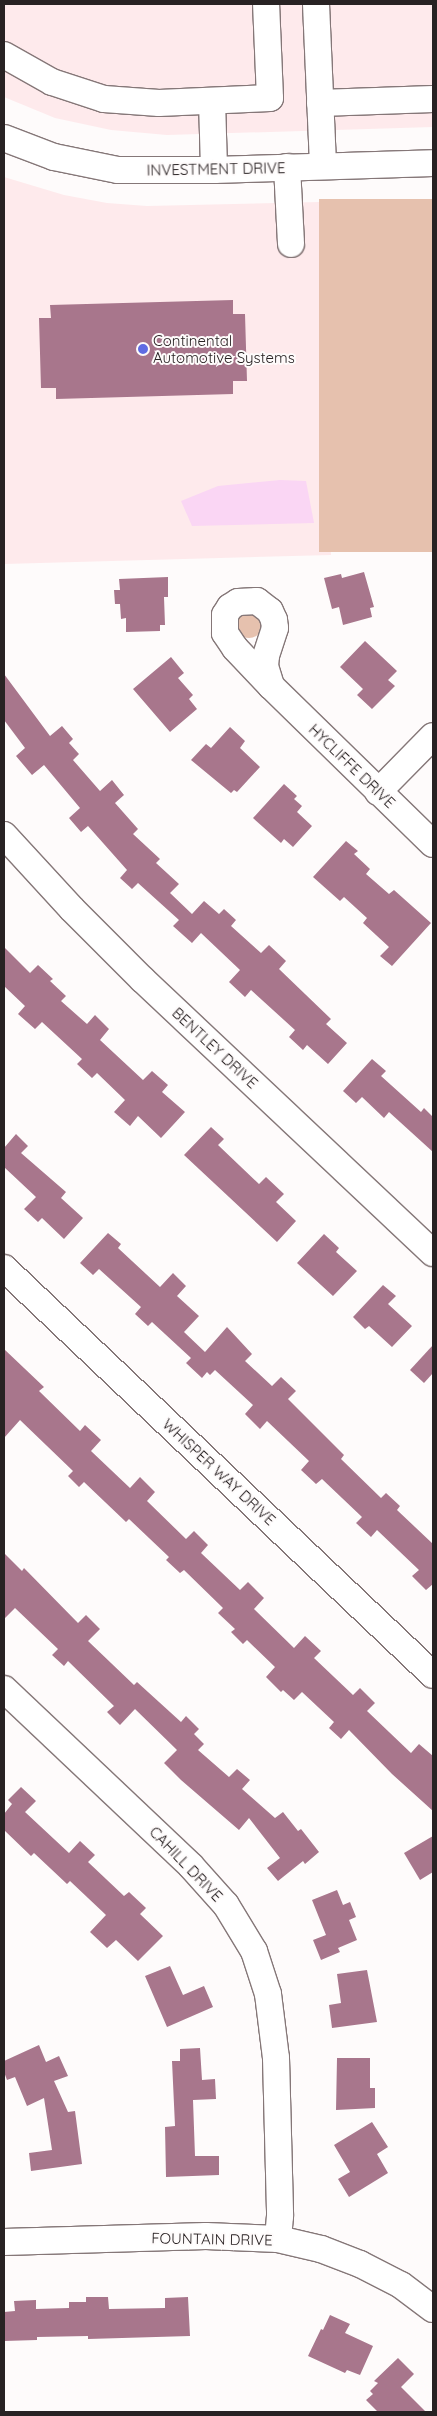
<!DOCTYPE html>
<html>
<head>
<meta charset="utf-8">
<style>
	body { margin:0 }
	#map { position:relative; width:437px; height:2416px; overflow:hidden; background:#fefbfb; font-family:Quicksand,sans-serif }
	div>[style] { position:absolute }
	.built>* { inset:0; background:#feeaec }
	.green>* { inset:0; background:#e6c1ae; transform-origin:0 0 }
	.round { border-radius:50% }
	.water>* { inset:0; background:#fad6f4 }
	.building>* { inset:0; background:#a8768c }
	.roads { filter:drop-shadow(1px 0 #857778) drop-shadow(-1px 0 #857778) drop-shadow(0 1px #857778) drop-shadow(0 -1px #857778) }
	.minor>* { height:26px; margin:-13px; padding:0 13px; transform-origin:13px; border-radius:13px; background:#fff }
	.dots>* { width:14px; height:14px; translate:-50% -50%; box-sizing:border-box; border:2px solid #fefbfb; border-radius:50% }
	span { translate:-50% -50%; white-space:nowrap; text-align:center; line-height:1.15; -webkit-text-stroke:4px #fefbfb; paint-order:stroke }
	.street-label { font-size:15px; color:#282223 }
	.poi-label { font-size:15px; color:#282223 }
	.left { translate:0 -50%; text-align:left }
	.frame { position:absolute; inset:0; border:5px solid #282223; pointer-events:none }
</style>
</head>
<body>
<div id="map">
	<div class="built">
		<i style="clip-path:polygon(4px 4px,433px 4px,433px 127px,167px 135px,111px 130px,55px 118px,4px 97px)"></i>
		<i style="clip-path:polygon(4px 177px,64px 195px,107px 203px,147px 206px,319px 202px,331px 555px,4px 564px)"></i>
	</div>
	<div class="green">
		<i style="left:433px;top:199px;width:353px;height:114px;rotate:90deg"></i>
		<i class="round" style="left:236px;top:612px;width:26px;height:26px"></i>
	</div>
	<div class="water">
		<i style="clip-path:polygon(280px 480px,306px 481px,314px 523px,192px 526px,181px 501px,218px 486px)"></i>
	</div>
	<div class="building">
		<i style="clip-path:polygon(233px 300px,233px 314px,245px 314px,247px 381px,233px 381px,233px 394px,56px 399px,56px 388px,41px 388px,39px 318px,51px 318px,50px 305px)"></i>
		<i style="clip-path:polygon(364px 572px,374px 607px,370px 608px,372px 617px,343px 625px,339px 607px,332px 609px,324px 578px,341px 574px,342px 578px)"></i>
		<i style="clip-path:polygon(168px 577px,168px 597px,164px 597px,165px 625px,160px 625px,160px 631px,126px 632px,126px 618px,121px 619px,120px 604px,115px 604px,114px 590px,120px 590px,119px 579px)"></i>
		<i style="clip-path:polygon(365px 641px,397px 671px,388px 680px,395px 686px,372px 709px,357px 695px,363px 689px,340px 667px)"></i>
		<i style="clip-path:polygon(171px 657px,184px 673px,178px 678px,193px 695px,189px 699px,197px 709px,170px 732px,133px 689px)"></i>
		<i style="clip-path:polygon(4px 674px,50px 736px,62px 726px,73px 739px,69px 743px,79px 754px,73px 760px,100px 791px,112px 780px,124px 795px,115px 803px,138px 829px,133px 834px,160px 859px,156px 863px,179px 884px,170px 893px,192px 914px,204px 901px,219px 914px,224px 909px,236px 920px,231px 926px,261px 953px,269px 945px,286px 961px,279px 969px,331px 1019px,326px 1024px,347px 1043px,328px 1064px,307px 1045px,303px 1050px,289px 1037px,295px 1030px,251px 990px,245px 997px,229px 982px,240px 970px,201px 933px,192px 943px,173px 926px,179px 920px,138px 883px,132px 889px,120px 878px,127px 870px,88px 826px,81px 832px,69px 818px,80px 808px,44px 765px,32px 775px,16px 756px,25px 748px,4px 720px)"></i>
		<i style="clip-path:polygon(230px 727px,245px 741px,240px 748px,260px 767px,237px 792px,234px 790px,231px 793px,191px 760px,206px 744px,211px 748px)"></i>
		<i style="clip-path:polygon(284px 784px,297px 796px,294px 799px,302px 806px,297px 812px,312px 826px,293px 847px,284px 839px,281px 843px,253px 818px)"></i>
		<i style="clip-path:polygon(346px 841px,358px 851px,354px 854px,370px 869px,366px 874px,389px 894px,394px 890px,431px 923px,392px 966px,380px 956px,389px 947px,363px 923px,367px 918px,344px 897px,340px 901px,313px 877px)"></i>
		<i style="clip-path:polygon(4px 947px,30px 973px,38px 965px,53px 979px,50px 981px,66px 996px,61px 1001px,87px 1024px,95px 1015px,109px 1029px,100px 1040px,143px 1080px,152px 1071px,168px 1085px,162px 1092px,185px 1112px,161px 1138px,138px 1116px,130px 1126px,114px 1112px,125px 1100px,97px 1073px,92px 1078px,77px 1064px,82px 1059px,42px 1022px,35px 1029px,18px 1014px,25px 1006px,4px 986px)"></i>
		<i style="clip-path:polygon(372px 1059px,386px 1071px,381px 1076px,421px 1112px,424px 1108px,433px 1117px,433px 1152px,389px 1112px,384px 1118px,362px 1097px,356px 1103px,343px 1091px)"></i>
		<i style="clip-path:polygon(211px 1127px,224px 1139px,218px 1145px,259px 1184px,266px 1177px,284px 1194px,276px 1202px,296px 1221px,277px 1242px,184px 1155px)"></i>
		<i style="clip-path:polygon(16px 1134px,28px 1146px,21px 1153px,66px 1192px,61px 1198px,83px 1218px,64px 1239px,42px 1218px,38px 1222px,24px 1209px,36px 1197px,4px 1167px,4px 1148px)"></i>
		<i style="clip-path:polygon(108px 1233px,121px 1244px,118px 1248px,160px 1287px,173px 1273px,186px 1286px,177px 1296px,199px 1316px,184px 1332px,205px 1352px,227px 1327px,252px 1354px,245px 1361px,272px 1386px,281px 1377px,296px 1391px,288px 1399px,344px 1455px,341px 1459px,381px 1498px,386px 1493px,400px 1506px,397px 1510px,433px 1544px,433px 1584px,426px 1590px,412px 1576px,419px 1570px,377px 1530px,371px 1537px,356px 1523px,362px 1517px,322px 1479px,316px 1484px,301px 1470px,309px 1461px,267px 1421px,260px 1429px,245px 1414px,253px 1405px,215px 1370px,210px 1375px,207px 1372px,202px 1378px,186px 1363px,191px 1358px,152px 1322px,148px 1326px,135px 1314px,141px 1307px,99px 1269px,93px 1275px,80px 1263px)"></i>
		<i style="clip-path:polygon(324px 1234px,339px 1248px,336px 1252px,357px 1271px,333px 1296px,297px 1263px)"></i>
		<i style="clip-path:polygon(383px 1285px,396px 1296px,388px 1304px,412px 1326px,392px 1347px,369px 1326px,365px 1329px,353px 1317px)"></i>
		<i style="clip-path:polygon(433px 1345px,433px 1373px,424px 1383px,410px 1370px)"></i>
		<i style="clip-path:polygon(4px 1349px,44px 1387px,39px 1391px,80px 1431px,85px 1425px,101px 1440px,91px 1451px,130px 1488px,140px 1477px,155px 1492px,147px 1501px,186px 1539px,194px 1531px,208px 1545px,201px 1553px,240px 1590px,248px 1582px,264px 1598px,254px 1609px,294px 1648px,305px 1636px,321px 1651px,314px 1658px,353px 1695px,360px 1688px,375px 1703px,367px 1711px,411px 1753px,419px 1744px,433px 1756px,433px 1811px,392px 1774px,349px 1730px,341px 1739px,329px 1728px,334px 1722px,302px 1692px,294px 1700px,283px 1690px,281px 1692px,266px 1677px,275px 1667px,247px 1640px,243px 1644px,231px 1632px,235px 1629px,218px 1613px,223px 1608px,184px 1570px,180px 1573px,166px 1560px,169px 1557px,129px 1519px,126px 1522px,84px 1482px,79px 1487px,68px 1476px,73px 1471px,20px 1420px,4px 1438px)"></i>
		<i style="clip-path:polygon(4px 1553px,22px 1571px,24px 1568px,78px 1623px,86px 1615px,100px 1629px,88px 1641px,134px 1685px,137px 1682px,181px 1722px,186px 1716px,199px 1729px,194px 1734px,204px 1744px,198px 1750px,229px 1777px,237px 1769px,250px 1780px,242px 1789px,275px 1818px,283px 1812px,298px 1831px,301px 1829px,319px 1852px,305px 1864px,303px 1861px,278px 1881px,267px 1868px,280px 1858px,249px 1818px,239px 1830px,181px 1780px,164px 1763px,177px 1750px,135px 1709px,120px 1725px,107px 1712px,114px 1706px,68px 1661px,64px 1666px,52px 1655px,58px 1649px,15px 1608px,4px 1619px)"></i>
		<i style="clip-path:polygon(21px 1787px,36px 1801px,25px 1812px,69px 1853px,80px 1841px,95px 1855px,88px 1862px,124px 1896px,129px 1892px,146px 1908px,140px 1914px,163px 1936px,138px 1961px,116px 1940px,107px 1948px,90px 1932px,106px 1915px,70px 1881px,67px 1884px,34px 1853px,31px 1856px,4px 1830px,4px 1814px,12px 1804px,8px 1800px)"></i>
		<i style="clip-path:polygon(433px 1836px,433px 1872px,420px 1880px,404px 1853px)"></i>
		<i style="clip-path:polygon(337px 1890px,343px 1905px,350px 1902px,356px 1917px,349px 1920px,357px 1940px,338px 1948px,340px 1952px,321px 1960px,313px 1940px,326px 1935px,312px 1900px)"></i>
		<i style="clip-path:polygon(170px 1966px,183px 1995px,204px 1986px,213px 2007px,167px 2027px,145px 1976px)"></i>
		<i style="clip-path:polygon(367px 1970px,377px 2022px,332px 2028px,329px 2005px,341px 2003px,337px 1974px)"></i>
		<i style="clip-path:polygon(39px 2045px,46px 2062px,59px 2056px,68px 2076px,54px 2081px,68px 2112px,75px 2111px,82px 2164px,31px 2171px,29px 2153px,52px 2150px,44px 2098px,27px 2106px,15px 2077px,7px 2080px,4px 2072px,4px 2061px)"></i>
		<i style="clip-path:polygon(200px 2048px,202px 2080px,215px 2079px,216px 2099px,193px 2100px,195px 2156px,219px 2156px,219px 2175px,166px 2177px,165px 2127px,175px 2126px,172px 2061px,180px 2061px,180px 2049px)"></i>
		<i style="clip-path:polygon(337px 2058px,370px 2058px,370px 2088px,375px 2088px,375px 2108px,336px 2110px)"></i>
		<i style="clip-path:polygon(372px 2122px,388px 2147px,377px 2154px,388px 2173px,349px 2197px,338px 2179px,350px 2172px,334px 2145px)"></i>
		<i style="clip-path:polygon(86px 2297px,108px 2297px,109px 2309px,165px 2308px,165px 2298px,188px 2297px,190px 2336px,88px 2339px,88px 2336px,37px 2337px,37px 2340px,4px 2341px,4px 2312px,15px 2311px,14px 2301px,36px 2300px,36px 2309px,69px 2308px,69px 2302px,86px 2302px)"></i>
		<i style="clip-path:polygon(330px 2315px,350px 2324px,345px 2333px,373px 2346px,360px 2375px,347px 2370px,345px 2373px,308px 2356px,321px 2329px,323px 2330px)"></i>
		<i style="clip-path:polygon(398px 2358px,414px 2374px,401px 2387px,426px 2412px,378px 2412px,366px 2400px,373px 2394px,370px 2391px,378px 2383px,374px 2381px)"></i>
	</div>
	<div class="roads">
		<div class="minor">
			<i style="left:316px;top:4px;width:162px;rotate:87.5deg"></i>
			<i style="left:4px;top:55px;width:55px;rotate:29.4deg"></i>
			<i style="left:52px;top:82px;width:55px;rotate:18.1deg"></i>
			<i style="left:104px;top:99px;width:55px;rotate:4.2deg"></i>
			<i style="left:159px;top:103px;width:111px;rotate:-2.6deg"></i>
			<i style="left:270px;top:98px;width:94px;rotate:-92.4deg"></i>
			<i style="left:212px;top:101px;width:69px;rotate:88.3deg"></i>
			<i style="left:320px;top:103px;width:113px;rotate:-2deg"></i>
			<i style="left:4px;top:138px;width:53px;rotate:20.8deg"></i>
			<i style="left:54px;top:157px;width:65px;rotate:11.5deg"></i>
			<i style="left:118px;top:170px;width:96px"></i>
			<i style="left:214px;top:170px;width:219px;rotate:-1.8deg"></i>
			<i style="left:287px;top:167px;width:77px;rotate:87deg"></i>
			<i style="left:271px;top:686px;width:52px;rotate:-133.5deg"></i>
			<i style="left:235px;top:648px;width:18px;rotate:-124deg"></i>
			<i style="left:225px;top:633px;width:18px;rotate:-90deg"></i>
			<i style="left:225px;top:615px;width:9px;rotate:-58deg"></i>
			<i style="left:230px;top:607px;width:9px;rotate:-32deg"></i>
			<i style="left:238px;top:602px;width:19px;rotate:-3deg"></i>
			<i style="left:257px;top:601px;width:16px;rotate:38deg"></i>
			<i style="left:270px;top:611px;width:10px;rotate:66deg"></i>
			<i style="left:274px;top:620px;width:8px;rotate:83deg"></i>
			<i style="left:275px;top:628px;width:29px;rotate:108deg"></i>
			<i style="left:266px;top:656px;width:10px;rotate:96deg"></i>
			<i style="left:265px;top:666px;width:21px;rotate:73deg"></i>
			<i style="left:271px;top:686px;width:226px;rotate:44.3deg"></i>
			<i style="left:378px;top:792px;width:78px;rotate:-45.5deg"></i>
			<i style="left:4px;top:835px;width:100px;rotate:47.4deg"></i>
			<i style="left:72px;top:909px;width:100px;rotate:45deg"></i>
			<i style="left:143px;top:980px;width:398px;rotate:43.3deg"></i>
			<i style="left:4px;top:1268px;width:591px;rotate:43.49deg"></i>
			<i style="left:4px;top:1689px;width:257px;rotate:43.4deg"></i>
			<i style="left:191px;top:1866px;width:52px;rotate:48.1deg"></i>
			<i style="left:226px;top:1905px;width:54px;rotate:58.7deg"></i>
			<i style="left:254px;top:1951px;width:45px;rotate:72deg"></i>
			<i style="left:268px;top:1994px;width:64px;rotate:82.9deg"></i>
			<i style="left:276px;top:2058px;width:158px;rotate:88.5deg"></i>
			<i style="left:280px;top:2216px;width:23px;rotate:95deg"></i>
			<i style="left:4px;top:2242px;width:202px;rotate:-1.7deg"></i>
			<i style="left:206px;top:2236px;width:72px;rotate:2.4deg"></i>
			<i style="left:278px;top:2239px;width:44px;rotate:13.1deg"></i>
			<i style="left:321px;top:2249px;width:42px;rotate:21deg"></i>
			<i style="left:360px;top:2264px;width:46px;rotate:27.1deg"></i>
			<i style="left:401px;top:2285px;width:40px;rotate:37deg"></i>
		</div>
	</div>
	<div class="dots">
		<i style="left:143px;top:349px;background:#5f6ce3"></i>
	</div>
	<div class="street-label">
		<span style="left:216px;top:169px;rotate:-1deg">INVESTMENT DRIVE</span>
		<span style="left:352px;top:766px;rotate:44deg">HYCLIFFE DRIVE</span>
		<span style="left:215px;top:1048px;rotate:43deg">BENTLEY DRIVE</span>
		<span style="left:219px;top:1472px;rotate:43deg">WHISPER WAY DRIVE</span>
		<span style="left:186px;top:1864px;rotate:46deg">CAHILL DRIVE</span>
		<span style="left:212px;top:2239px;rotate:1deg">FOUNTAIN DRIVE</span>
	</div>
	<div class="poi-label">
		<span class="left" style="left:153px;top:349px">Continental<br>Automotive Systems</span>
	</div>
	<div class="frame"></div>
</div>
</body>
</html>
